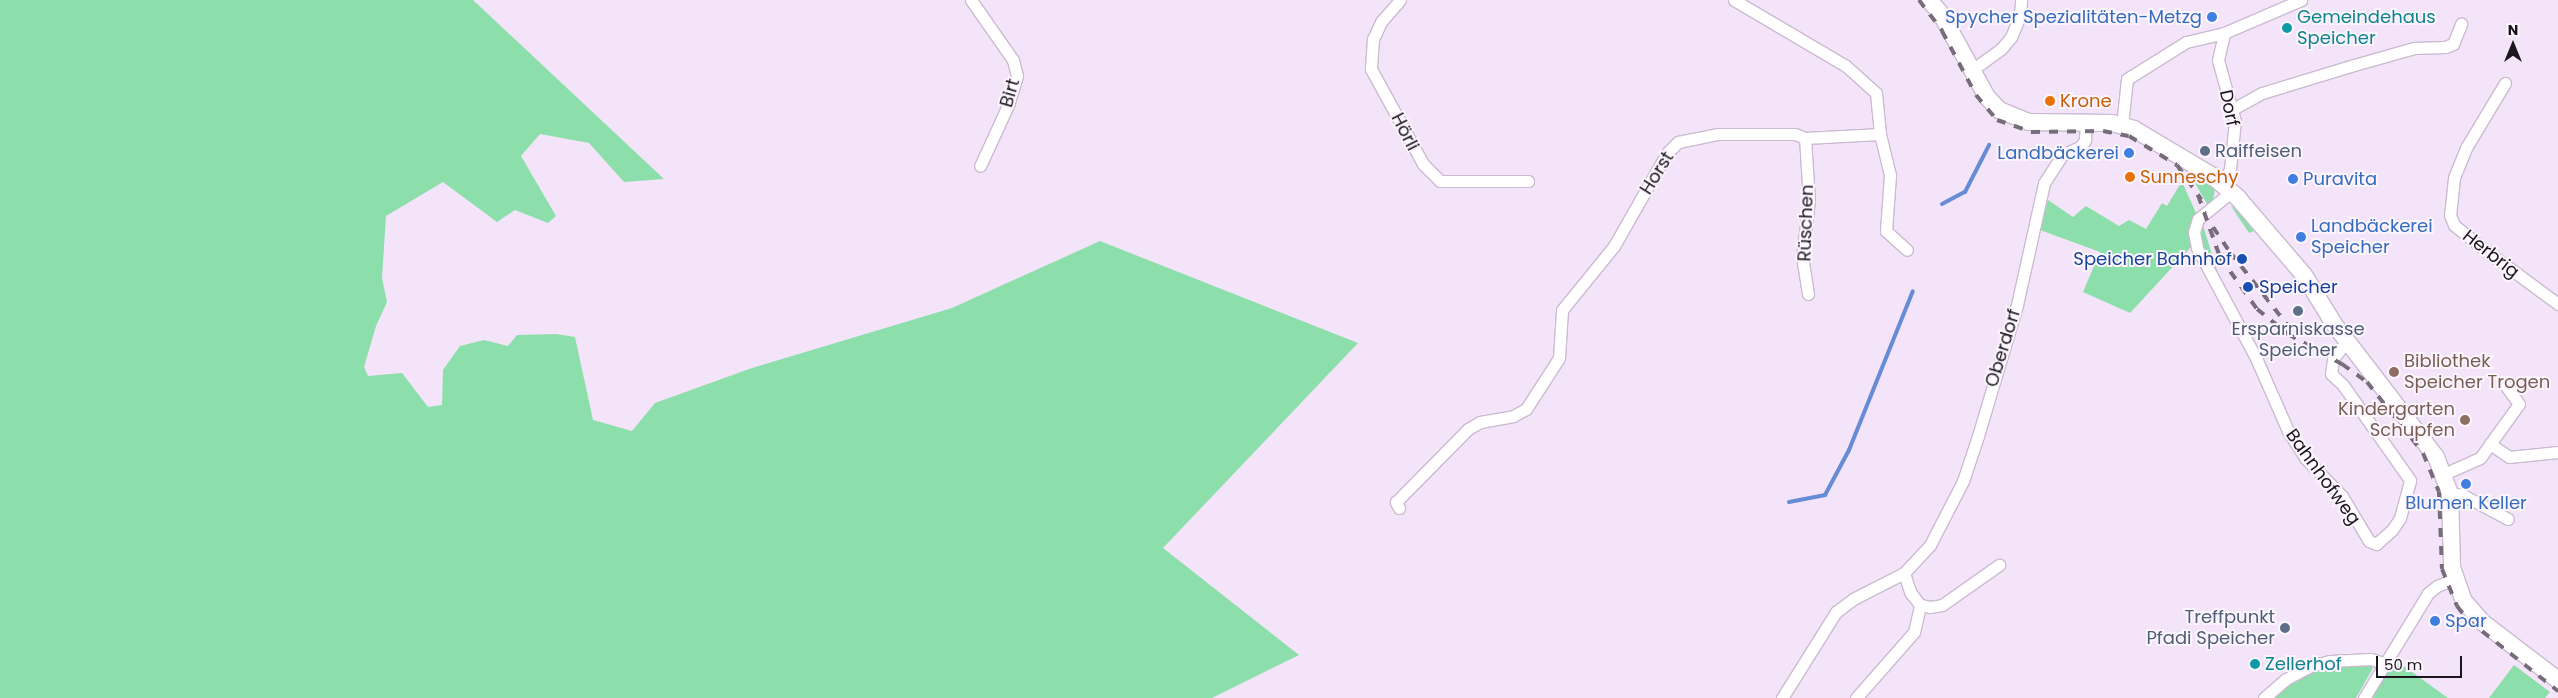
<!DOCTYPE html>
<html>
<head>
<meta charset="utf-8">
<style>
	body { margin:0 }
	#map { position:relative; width:2558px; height:698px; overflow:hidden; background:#f4e4fa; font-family:Poppins,sans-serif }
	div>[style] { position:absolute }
	.green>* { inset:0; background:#8cdfaa }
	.stream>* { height:4px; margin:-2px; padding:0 2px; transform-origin:2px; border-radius:2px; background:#668cd5 }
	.roads { filter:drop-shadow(1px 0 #cbbbd0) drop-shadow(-1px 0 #cbbbd0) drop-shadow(0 1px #cbbbd0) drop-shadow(0 -1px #cbbbd0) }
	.street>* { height:11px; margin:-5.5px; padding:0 5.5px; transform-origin:5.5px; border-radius:5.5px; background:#fff }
	.secondary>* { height:16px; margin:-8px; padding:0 8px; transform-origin:8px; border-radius:8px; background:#fff }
	.rail>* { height:4px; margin-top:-2px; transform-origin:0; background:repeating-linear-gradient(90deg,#766c7a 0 9px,transparent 0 18px) }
	.dots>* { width:14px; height:14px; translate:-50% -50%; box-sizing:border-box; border:2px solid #fcf5fe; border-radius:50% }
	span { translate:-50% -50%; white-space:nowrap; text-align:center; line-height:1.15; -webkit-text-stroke:4px #fcf5fe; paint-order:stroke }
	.shop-label { font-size:18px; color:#366cbe }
	.right { translate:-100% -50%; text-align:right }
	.left { translate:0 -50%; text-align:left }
	.culture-label { font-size:18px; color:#0d838f }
	.street-label { font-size:18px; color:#1b151d }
	.food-label { font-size:18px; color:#c56008 }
	.service-label { font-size:18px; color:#4e5e75 }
	.transit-label { font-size:18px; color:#164399 }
	.education-label { font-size:18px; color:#785e54 }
	.north { position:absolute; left:2488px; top:20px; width:50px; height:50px; -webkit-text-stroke:4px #fcf5fe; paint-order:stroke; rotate:0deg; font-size:14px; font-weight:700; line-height:20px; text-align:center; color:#1b151d }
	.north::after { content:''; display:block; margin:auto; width:18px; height:22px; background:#1b151d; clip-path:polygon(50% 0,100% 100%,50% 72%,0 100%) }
	.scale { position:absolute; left:2376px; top:656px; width:86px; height:22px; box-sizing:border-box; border:2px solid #1b151d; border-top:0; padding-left:6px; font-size:15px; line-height:18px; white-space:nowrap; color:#1b151d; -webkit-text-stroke:4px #fcf5fe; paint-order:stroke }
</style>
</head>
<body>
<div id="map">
	<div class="green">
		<i style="clip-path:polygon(0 0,473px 0,664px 179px,624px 182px,589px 143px,540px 134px,521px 156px,556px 216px,548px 223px,515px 210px,497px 222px,443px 182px,386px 216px,382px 278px,387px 302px,376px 326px,364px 367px,368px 376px,402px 373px,428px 407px,442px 405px,443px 370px,460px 346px,484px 340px,508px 346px,517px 335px,556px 334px,575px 337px,593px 420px,632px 431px,655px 403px,752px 368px,952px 308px,1100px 241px,1358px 343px,1163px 548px,1299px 655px,1212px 698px,0 698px)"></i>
		<i style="clip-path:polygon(2187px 169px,2201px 175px,2215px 189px,2213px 201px,2207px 204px)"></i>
		<i style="clip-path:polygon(2183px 184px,2196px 213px,2192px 246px,2130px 313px,2083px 292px,2100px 252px,2040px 230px,2048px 200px,2073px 217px,2086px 206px,2119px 226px,2129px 220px,2146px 229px,2162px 203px,2167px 206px,2179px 186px)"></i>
		<i style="clip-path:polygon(2231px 206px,2239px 210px,2254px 231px,2249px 233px)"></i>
		<i style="clip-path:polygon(2202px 222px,2219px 277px,2216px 279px,2198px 237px)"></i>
		<i style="clip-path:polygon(2394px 659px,2448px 698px,2372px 698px)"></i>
		<i style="clip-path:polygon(2368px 664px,2373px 668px,2356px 698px,2274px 698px,2294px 681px,2330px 666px)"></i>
		<i style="clip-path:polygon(2514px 665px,2550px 692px,2545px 698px,2489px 698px)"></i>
	</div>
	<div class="stream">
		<i style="left:1942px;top:204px;width:26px;rotate:-28deg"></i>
		<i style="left:1965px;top:192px;width:53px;rotate:-62.9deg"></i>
		<i style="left:1789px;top:502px;width:37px;rotate:-11deg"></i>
		<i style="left:1825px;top:495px;width:51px;rotate:-61.9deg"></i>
		<i style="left:1849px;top:450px;width:171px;rotate:-68.1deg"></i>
	</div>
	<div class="roads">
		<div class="street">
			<i style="left:971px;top:0;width:73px;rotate:55deg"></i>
			<i style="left:1013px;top:60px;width:16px;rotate:76deg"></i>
			<i style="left:1017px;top:76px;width:28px;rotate:107deg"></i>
			<i style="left:1009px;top:103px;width:69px;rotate:114.7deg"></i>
			<i style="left:1400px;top:0;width:29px;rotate:131deg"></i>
			<i style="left:1381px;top:22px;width:19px;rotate:115deg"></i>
			<i style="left:1373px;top:39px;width:30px;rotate:94deg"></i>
			<i style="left:1371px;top:69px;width:108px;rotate:61.3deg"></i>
			<i style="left:1423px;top:164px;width:24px;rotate:45deg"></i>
			<i style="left:1440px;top:181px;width:88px"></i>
			<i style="left:1734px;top:0;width:130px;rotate:30.5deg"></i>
			<i style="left:1846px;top:66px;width:40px;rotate:42deg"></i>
			<i style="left:1876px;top:93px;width:41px;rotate:84.4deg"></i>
			<i style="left:1880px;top:134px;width:42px;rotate:76.3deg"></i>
			<i style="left:1890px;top:175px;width:56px;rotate:94.1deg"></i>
			<i style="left:1886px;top:231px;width:28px;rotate:42deg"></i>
			<i style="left:1972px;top:70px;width:36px;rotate:-36deg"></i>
			<i style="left:2001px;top:49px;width:16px;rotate:-50deg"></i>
			<i style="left:2011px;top:37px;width:23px;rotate:-67deg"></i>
			<i style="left:2020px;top:16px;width:16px;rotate:-86deg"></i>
			<i style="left:2505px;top:83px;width:76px;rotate:121deg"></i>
			<i style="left:2466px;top:148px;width:32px;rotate:112deg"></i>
			<i style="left:2454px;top:178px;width:37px;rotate:96deg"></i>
			<i style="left:2450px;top:215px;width:11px;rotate:68deg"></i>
			<i style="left:2454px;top:225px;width:40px;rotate:39deg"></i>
			<i style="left:2485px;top:250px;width:91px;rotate:36.5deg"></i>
			<i style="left:2233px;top:109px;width:33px;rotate:-29deg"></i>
			<i style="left:2262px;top:93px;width:96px;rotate:-16.9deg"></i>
			<i style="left:2354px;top:65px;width:62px;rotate:-15.8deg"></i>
			<i style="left:2414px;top:48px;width:31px;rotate:-2deg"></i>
			<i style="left:2445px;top:47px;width:9px;rotate:-21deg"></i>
			<i style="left:2453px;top:44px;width:22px;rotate:-68deg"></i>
			<i style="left:2122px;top:125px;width:46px;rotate:-83.8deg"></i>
			<i style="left:2127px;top:79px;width:70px;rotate:-32.1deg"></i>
			<i style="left:2186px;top:42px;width:39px;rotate:-13deg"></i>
			<i style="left:2224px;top:33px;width:84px;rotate:-23.2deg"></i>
			<i style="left:2223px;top:184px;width:17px;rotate:-65deg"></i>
			<i style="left:2230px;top:169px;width:48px;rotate:-84.1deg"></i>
			<i style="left:2235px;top:121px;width:63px;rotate:-105.6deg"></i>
			<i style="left:2218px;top:60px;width:28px;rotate:-77deg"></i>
			<i style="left:2231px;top:192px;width:43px;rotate:140.7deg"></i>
			<i style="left:2198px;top:219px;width:14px;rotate:107deg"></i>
			<i style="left:2194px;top:232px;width:16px;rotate:79deg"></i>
			<i style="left:2197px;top:248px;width:125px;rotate:61.8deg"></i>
			<i style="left:2256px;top:358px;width:80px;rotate:66.3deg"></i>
			<i style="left:2288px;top:431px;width:33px;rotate:57deg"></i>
			<i style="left:2306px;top:459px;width:52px;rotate:45.8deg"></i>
			<i style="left:2342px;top:496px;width:52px;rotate:59deg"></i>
			<i style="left:2369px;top:541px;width:8px;rotate:23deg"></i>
			<i style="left:2376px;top:544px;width:21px;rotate:-41deg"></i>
			<i style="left:2392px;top:530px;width:14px;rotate:-56deg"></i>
			<i style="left:2400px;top:518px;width:39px;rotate:-75deg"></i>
			<i style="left:2410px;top:480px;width:116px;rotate:-125.2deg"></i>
			<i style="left:2343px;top:385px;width:16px;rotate:-137deg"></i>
			<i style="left:2331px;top:374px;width:15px;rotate:-82deg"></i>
			<i style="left:2333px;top:359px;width:25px;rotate:-53deg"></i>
			<i style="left:1808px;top:294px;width:37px;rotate:-99deg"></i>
			<i style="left:1802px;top:257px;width:56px;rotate:-82.9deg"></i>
			<i style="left:1809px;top:201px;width:63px;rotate:-93.6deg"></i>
			<i style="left:1805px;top:138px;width:75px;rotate:-3.1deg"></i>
			<i style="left:2490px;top:444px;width:49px;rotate:-54.1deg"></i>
			<i style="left:2519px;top:404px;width:26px;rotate:-126deg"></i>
			<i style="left:2444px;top:474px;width:39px;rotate:-24deg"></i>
			<i style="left:2480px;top:458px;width:17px;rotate:-54deg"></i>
			<i style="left:2490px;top:444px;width:23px;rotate:34deg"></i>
			<i style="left:2509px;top:457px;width:49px;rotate:-5.8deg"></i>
			<i style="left:2450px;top:494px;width:11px"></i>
			<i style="left:2461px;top:494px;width:53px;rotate:28deg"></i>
			<i style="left:1399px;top:508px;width:7px;rotate:-117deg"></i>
			<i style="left:1396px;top:502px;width:103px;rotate:-45.4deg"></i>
			<i style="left:1468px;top:429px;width:14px;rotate:-30deg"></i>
			<i style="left:1480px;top:422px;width:34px;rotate:-10deg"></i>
			<i style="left:1513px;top:416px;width:15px;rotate:-28deg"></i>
			<i style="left:1526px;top:409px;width:61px;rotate:-57.1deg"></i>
			<i style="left:1559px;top:358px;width:48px;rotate:-86.4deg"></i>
			<i style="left:1562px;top:310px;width:82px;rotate:-50.9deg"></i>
			<i style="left:1614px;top:246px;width:107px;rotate:-60.3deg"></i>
			<i style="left:1667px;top:153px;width:16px;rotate:-45deg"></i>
			<i style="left:1678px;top:142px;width:41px;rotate:-11.3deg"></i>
			<i style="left:1718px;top:134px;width:77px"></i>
			<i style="left:1795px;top:134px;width:11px;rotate:22deg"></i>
			<i style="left:1904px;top:573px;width:20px;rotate:72deg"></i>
			<i style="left:1910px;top:592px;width:16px;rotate:52deg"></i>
			<i style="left:1920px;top:605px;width:10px;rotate:11deg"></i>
			<i style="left:1930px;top:607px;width:12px;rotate:-9deg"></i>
			<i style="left:1942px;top:605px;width:70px;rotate:-35.1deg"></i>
			<i style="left:1782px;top:698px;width:102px;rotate:-57.9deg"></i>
			<i style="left:1836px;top:612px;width:21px;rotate:-37deg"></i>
			<i style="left:1853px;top:599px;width:57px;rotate:-27deg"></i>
			<i style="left:1904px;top:573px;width:38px;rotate:-47deg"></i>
			<i style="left:1930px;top:545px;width:72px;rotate:-62.7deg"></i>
			<i style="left:1963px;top:481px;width:47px;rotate:-71.6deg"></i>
			<i style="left:1978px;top:436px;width:137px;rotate:-73.4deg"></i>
			<i style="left:2017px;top:305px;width:125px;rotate:-77.5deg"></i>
			<i style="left:2044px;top:183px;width:33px;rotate:-57deg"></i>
			<i style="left:2062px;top:155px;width:20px;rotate:-24deg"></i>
			<i style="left:2080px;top:147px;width:9px;rotate:-54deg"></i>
			<i style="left:2085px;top:140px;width:17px;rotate:-87deg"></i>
			<i style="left:1856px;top:698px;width:88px;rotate:-48.7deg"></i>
			<i style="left:1914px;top:632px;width:28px;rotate:-77deg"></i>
			<i style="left:2264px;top:698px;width:29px;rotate:-41deg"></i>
			<i style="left:2286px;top:679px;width:27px;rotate:-28deg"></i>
			<i style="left:2310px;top:666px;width:21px;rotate:-14deg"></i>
			<i style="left:2330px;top:661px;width:41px;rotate:-2.8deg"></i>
			<i style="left:2371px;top:659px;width:13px;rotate:18deg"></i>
			<i style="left:2364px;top:698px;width:123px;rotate:-58.6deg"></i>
			<i style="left:2428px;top:593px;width:11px;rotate:-38deg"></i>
			<i style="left:2437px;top:586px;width:18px;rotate:-22deg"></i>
		</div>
		<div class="secondary">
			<i style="left:1929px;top:0;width:18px;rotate:49deg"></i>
			<i style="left:1941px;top:14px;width:95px;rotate:61deg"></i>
			<i style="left:1987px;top:97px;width:18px;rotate:47deg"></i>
			<i style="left:1999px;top:110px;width:31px;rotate:22deg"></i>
			<i style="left:2028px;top:122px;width:84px;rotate:0.7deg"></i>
			<i style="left:2112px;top:123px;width:23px;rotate:15deg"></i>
			<i style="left:2134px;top:129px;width:90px;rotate:30.9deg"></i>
			<i style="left:2211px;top:175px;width:35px;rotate:40deg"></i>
			<i style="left:2238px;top:198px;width:101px;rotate:49.4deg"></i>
			<i style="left:2304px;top:275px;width:57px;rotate:58.5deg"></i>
			<i style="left:2334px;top:324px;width:168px;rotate:52.5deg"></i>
			<i style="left:2436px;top:457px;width:40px;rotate:69deg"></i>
			<i style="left:2450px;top:494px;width:73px;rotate:88.4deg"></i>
			<i style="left:2452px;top:567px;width:36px;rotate:71deg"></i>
			<i style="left:2464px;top:601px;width:28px;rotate:49deg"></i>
			<i style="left:2482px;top:622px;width:96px;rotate:37.3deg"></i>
		</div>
	</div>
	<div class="rail">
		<i style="left:1919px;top:0;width:39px;rotate:53deg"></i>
		<i style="left:1942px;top:31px;width:72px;rotate:62deg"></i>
		<i style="left:1976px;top:95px;width:33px;rotate:50deg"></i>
		<i style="left:1997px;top:120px;width:36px;rotate:19deg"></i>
		<i style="left:2031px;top:132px;width:72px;rotate:-0.8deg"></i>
		<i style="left:2103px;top:131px;width:26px;rotate:11deg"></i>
		<i style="left:2129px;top:136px;width:56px;rotate:31.1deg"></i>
		<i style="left:2177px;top:165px;width:42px;rotate:54.8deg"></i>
		<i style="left:2198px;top:195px;width:66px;rotate:70.5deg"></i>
		<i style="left:2220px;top:257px;width:64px;rotate:54.6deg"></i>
		<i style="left:2257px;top:309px;width:40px;rotate:39deg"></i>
		<i style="left:2288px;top:334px;width:62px;rotate:29.1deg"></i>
		<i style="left:2342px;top:364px;width:31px;rotate:36deg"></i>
		<i style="left:2367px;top:382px;width:90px;rotate:51.7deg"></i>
		<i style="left:2423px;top:453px;width:42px;rotate:67.7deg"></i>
		<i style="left:2439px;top:492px;width:77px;rotate:87.8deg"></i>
		<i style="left:2442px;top:569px;width:40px;rotate:68deg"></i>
		<i style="left:2457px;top:606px;width:18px;rotate:52deg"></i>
		<i style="left:2468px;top:620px;width:115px;rotate:38.3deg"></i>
		<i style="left:2213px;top:227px;width:30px;rotate:56deg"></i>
		<i style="left:2230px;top:252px;width:102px;rotate:51.8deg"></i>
	</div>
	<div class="dots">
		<i style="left:2212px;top:17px;background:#3f7fe0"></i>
		<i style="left:2287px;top:28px;background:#0f9aa8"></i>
		<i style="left:2050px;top:101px;background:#e8710a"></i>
		<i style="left:2205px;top:151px;background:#5c6f8a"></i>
		<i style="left:2129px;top:153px;background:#3f7fe0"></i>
		<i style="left:2130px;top:177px;background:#e8710a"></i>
		<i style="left:2293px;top:179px;background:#3f7fe0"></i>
		<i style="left:2301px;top:237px;background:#3f7fe0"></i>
		<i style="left:2242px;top:259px;background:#1a4fb4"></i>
		<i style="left:2248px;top:287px;background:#1a4fb4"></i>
		<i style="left:2298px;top:311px;background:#5c6f8a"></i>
		<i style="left:2394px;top:372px;background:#8d6e63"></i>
		<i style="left:2465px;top:420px;background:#8d6e63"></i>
		<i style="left:2466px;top:484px;background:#3f7fe0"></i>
		<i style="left:2435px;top:621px;background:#3f7fe0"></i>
		<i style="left:2285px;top:628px;background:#5c6f8a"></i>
		<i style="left:2255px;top:664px;background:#0f9aa8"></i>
	</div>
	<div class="shop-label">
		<span class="right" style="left:2202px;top:17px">Spycher Spezialitäten-Metzg</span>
		<span class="right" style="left:2119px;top:153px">Landbäckerei</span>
		<span class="left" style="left:2303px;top:179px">Puravita</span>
		<span class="left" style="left:2311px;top:237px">Landbäckerei<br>Speicher</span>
		<span style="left:2466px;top:503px">Blumen Keller</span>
		<span class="left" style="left:2445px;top:621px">Spar</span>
	</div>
	<div class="culture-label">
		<span class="left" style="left:2297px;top:28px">Gemeindehaus<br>Speicher</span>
		<span class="left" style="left:2265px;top:664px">Zellerhof</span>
	</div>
	<div class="street-label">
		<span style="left:1010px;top:93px;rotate:-74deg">Birt</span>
		<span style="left:2229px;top:108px;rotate:78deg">Dorf</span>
		<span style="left:1405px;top:132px;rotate:63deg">Hörli</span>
		<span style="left:1657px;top:173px;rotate:-58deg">Horst</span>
		<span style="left:1806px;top:223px;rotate:-88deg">Rüschen</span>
		<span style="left:2491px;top:254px;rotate:38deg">Herbrig</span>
		<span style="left:2003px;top:348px;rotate:-73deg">Oberdorf</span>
		<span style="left:2323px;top:477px;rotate:54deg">Bahnhofweg</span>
	</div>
	<div class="food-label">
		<span class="left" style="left:2060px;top:101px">Krone</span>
		<span class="left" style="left:2140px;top:177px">Sunneschy</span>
	</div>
	<div class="service-label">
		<span class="left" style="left:2215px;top:151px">Raiffeisen</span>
		<span style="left:2298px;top:340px">Ersparniskasse<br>Speicher</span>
		<span class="right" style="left:2275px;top:628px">Treffpunkt<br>Pfadi Speicher</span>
	</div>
	<div class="transit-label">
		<span class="right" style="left:2232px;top:259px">Speicher Bahnhof</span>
		<span class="left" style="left:2259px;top:287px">Speicher</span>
	</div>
	<div class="education-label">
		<span class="left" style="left:2404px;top:372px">Bibliothek<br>Speicher Trogen</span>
		<span class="right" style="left:2455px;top:420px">Kindergarten<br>Schupfen</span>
	</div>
	<div class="north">N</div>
	<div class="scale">50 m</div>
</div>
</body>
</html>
